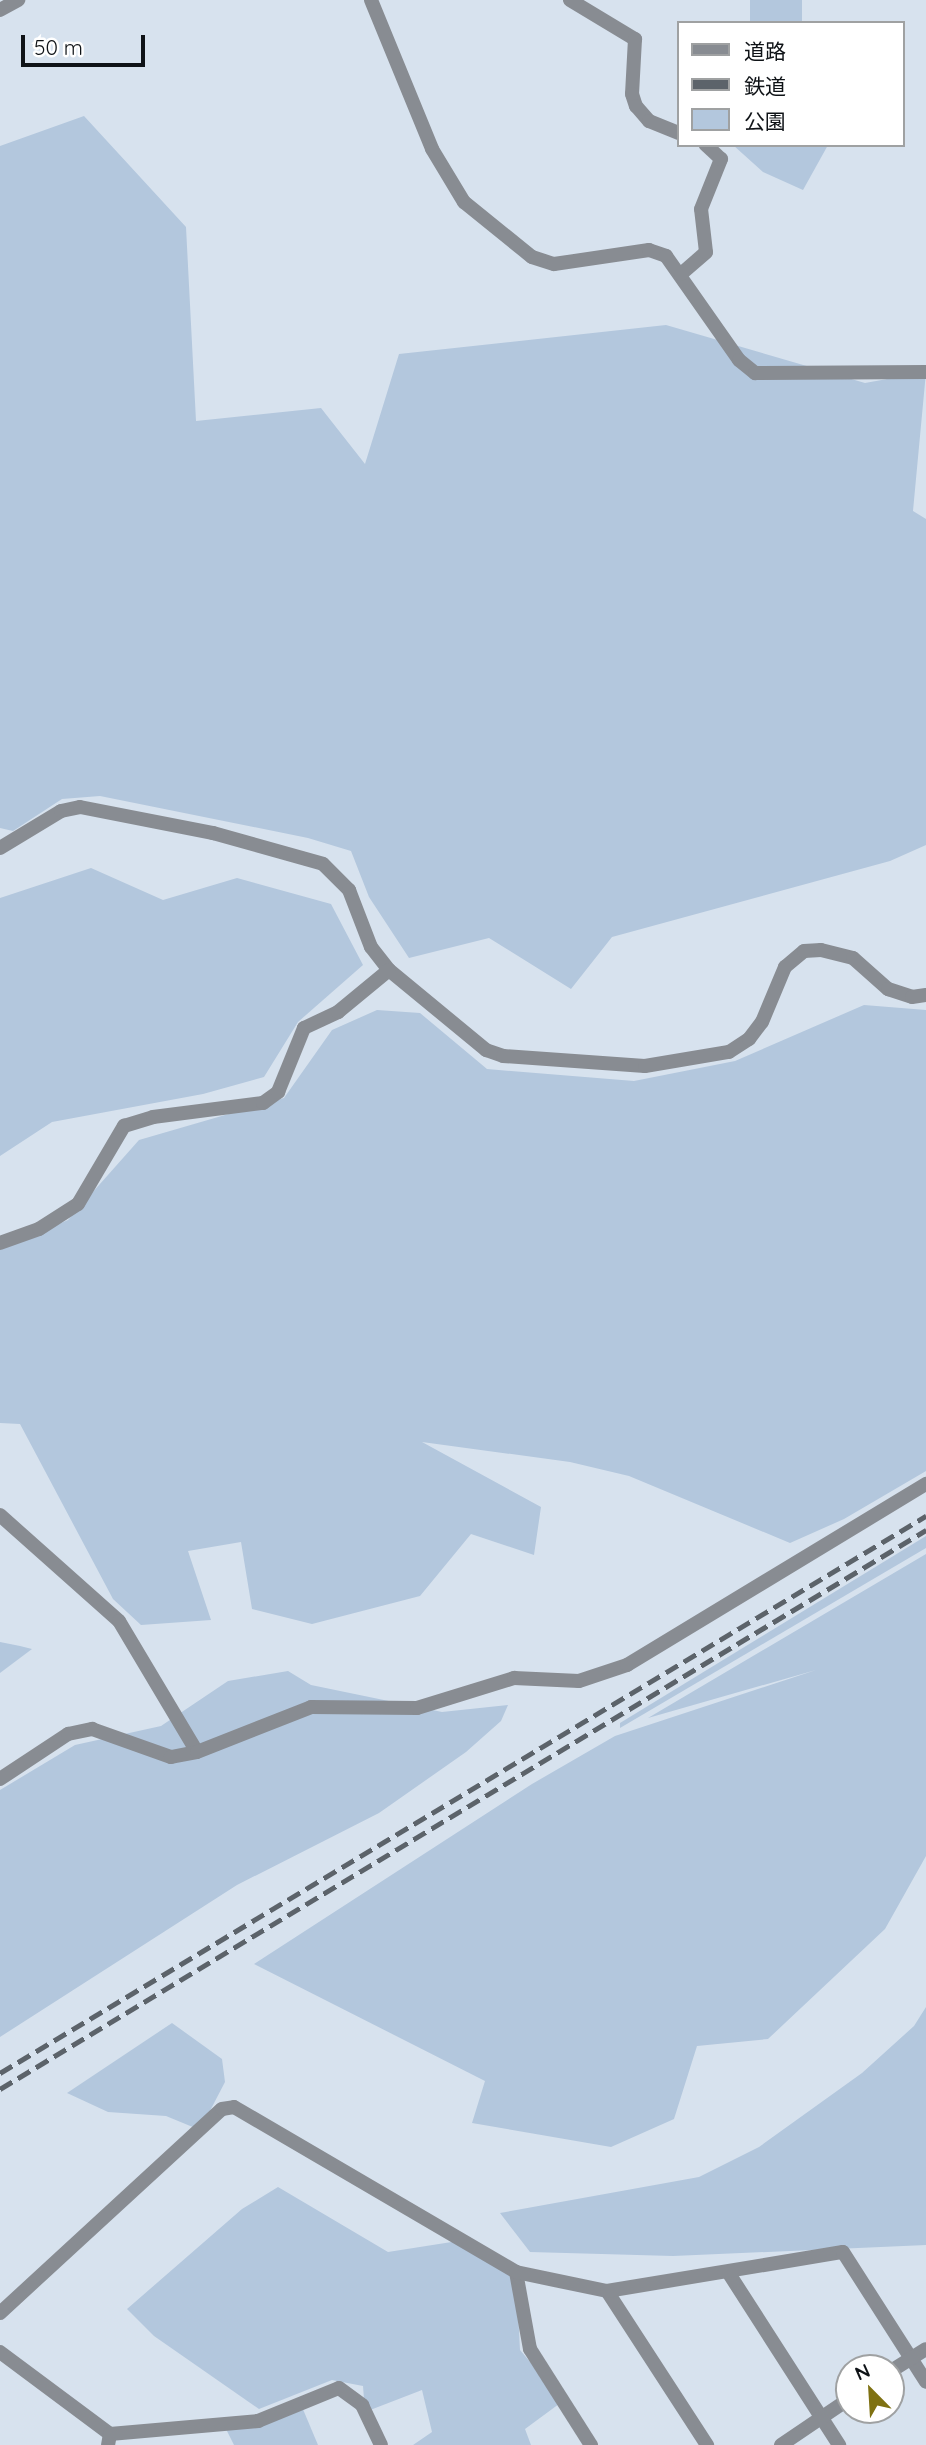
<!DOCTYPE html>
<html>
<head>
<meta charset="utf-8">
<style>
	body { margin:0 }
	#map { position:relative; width:926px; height:2445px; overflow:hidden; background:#d7e2ee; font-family:Quicksand,"Noto Sans JP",sans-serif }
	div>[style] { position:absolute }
	.green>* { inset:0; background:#b3c7dd; transform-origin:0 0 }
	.street>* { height:14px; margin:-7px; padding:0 7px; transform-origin:7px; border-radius:7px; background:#888c92 }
	.rail>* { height:5px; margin-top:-2.5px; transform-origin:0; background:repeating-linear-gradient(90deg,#5c636a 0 14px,transparent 0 21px) }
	span { translate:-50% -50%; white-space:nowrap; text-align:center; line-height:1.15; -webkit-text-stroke:5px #fff; paint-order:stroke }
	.legend { position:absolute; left:677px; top:21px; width:228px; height:126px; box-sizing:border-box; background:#fff; border:2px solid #9fa1a2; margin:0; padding:9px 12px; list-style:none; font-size:21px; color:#0f1317 }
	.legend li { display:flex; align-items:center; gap:14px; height:35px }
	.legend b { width:35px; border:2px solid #9fa1a2 }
	.north { position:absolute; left:835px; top:2354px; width:70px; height:70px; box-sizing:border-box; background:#fff; border:2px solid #9fa1a2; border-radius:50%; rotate:336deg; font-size:19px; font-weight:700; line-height:28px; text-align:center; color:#0f1317 }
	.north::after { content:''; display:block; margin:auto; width:24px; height:32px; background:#7f7112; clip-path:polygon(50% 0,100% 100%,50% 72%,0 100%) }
	.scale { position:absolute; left:21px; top:35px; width:124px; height:32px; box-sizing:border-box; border:4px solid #0f1317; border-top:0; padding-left:9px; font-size:21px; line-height:24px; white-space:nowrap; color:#0f1317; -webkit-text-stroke:5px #fff; paint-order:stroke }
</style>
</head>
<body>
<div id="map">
	<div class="green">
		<i style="left:750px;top:0;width:52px;height:23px"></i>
		<i style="clip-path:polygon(84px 116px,186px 227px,196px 421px,321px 408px,365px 464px,399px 354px,666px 325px,865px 383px,926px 372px,913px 511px,926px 519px,926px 845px,890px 861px,612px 937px,571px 989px,489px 938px,409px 958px,369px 897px,351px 851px,308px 838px,100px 796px,62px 799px,13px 831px,0 828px,0 146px)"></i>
		<i style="clip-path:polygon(733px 145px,828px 145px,803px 190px,763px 172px)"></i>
		<i style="clip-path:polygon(91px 868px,163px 900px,237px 878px,331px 904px,363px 965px,298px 1022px,264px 1077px,203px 1094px,52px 1122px,0 1156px,0 898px)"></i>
		<i style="clip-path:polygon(864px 1005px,926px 1010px,926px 1471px,844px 1519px,790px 1543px,629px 1476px,570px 1462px,422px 1442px,541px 1507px,534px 1555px,471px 1534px,420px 1596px,312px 1624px,252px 1609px,241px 1542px,188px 1551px,211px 1620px,141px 1625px,113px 1599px,20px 1424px,0 1423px,0 1249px,68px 1220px,139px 1140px,284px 1098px,332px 1030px,377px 1010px,420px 1013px,487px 1069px,634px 1081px,735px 1061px)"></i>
		<i style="clip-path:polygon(926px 1536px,926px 1548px,620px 1728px,620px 1723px)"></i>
		<i style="clip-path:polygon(926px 1554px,926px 1856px,885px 1929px,768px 2039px,697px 2046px,674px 2119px,611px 2147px,472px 2123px,485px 2081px,254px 1964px,532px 1784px,615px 1736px,816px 1670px,648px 1718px)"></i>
		<i style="clip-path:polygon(0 1642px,20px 1646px,32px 1649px,0 1673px)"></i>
		<i style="clip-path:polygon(288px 1671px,311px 1685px,442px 1712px,508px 1705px,501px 1721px,466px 1752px,379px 1813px,237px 1885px,0 2037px,0 1790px,75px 1745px,161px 1726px,228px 1681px)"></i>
		<i style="clip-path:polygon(926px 2007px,926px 2245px,673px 2256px,530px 2252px,500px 2213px,699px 2177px,759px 2147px,862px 2073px,914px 2026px)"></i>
		<i style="clip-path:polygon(172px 2023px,222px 2059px,225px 2082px,200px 2130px,166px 2116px,108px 2112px,67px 2093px)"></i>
		<i style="clip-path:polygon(278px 2187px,388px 2252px,458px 2241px,516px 2272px,520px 2350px,563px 2401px,525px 2429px,531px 2445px,413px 2445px,432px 2432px,422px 2390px,365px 2412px,363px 2386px,332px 2380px,259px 2409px,154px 2336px,127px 2309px,242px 2209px)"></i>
		<i style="clip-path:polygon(302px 2407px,318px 2445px,234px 2445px,224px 2425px)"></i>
	</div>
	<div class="street">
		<i style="left:371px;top:0;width:161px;rotate:67.7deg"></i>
		<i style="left:432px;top:149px;width:62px;rotate:58.9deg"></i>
		<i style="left:464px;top:202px;width:87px;rotate:39deg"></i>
		<i style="left:532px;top:257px;width:23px;rotate:18deg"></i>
		<i style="left:554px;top:264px;width:96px;rotate:-8.4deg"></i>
		<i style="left:649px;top:250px;width:18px;rotate:19deg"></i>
		<i style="left:666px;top:256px;width:127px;rotate:54.9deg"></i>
		<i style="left:739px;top:360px;width:21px;rotate:39deg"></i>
		<i style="left:755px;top:373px;width:171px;rotate:-0.3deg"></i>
		<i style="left:570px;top:0;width:76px;rotate:31deg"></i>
		<i style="left:635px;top:39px;width:55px;rotate:93.1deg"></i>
		<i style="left:632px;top:94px;width:13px;rotate:72deg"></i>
		<i style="left:636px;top:106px;width:20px;rotate:49deg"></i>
		<i style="left:649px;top:121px;width:32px;rotate:22deg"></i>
		<i style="left:0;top:10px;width:21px;rotate:-29deg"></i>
		<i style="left:681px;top:274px;width:33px;rotate:-41deg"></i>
		<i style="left:706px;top:252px;width:43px;rotate:-96.6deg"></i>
		<i style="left:701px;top:209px;width:54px;rotate:-68.2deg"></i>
		<i style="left:721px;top:159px;width:21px;rotate:-137deg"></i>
		<i style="left:0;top:848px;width:71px;rotate:-31.2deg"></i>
		<i style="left:61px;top:811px;width:19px;rotate:-12deg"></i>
		<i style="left:80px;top:807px;width:136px;rotate:11.1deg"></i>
		<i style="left:213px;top:833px;width:114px;rotate:15.7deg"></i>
		<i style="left:323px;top:864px;width:37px;rotate:45deg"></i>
		<i style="left:349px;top:890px;width:61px;rotate:68.9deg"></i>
		<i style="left:371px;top:947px;width:29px;rotate:52deg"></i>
		<i style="left:389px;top:970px;width:126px;rotate:39.5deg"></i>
		<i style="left:486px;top:1050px;width:18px;rotate:19deg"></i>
		<i style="left:503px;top:1056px;width:142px;rotate:4deg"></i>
		<i style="left:645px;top:1066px;width:85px;rotate:-9.5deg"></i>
		<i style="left:729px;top:1052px;width:24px;rotate:-33deg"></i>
		<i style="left:749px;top:1039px;width:21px;rotate:-53deg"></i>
		<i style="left:762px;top:1022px;width:60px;rotate:-67.3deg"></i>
		<i style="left:785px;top:967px;width:25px;rotate:-40deg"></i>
		<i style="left:804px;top:951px;width:17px;rotate:-3deg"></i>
		<i style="left:821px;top:950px;width:33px;rotate:14deg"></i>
		<i style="left:853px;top:958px;width:47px;rotate:41.5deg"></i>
		<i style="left:888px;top:989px;width:25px;rotate:18deg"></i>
		<i style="left:912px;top:997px;width:14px;rotate:-8deg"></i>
		<i style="left:0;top:1243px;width:41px;rotate:-19.7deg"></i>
		<i style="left:39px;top:1229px;width:46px;rotate:-32.7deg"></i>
		<i style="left:78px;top:1204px;width:91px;rotate:-59.5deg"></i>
		<i style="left:124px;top:1126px;width:30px;rotate:-17deg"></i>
		<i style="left:153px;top:1117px;width:111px;rotate:-7.3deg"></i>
		<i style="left:263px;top:1103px;width:19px;rotate:-36deg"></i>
		<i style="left:278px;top:1092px;width:69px;rotate:-67.9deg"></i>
		<i style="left:304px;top:1028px;width:38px;rotate:-25deg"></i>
		<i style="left:338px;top:1012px;width:66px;rotate:-39.5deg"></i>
		<i style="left:0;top:1515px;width:159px;rotate:41.7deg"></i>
		<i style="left:119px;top:1621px;width:152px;rotate:59.2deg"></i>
		<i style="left:0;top:1779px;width:82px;rotate:-33.5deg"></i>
		<i style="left:68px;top:1734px;width:25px;rotate:-12deg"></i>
		<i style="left:92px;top:1729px;width:84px;rotate:19.5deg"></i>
		<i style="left:171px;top:1757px;width:26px;rotate:-11deg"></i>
		<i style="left:197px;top:1752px;width:123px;rotate:-21.5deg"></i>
		<i style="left:311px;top:1707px;width:106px;rotate:0.5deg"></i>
		<i style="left:417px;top:1708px;width:102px;rotate:-17.2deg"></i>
		<i style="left:514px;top:1678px;width:65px;rotate:2.6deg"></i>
		<i style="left:579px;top:1681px;width:51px;rotate:-18.4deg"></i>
		<i style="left:627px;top:1665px;width:350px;rotate:-31.2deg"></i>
		<i style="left:516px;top:2272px;width:78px;rotate:79.7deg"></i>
		<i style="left:530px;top:2349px;width:114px;rotate:57.6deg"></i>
		<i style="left:728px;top:2272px;width:206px;rotate:57.3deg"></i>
		<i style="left:607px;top:2291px;width:184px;rotate:57deg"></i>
		<i style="left:0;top:2313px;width:301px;rotate:-42.6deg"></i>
		<i style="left:222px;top:2109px;width:12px;rotate:-9deg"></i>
		<i style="left:234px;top:2107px;width:327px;rotate:30.3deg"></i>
		<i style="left:516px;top:2272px;width:93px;rotate:11.8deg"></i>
		<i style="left:607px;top:2291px;width:239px;rotate:-9.4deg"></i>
		<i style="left:843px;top:2252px;width:154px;rotate:57.4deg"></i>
		<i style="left:0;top:2352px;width:137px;rotate:36.7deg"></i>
		<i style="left:110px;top:2434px;width:11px;rotate:100deg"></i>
		<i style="left:891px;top:2371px;width:41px;rotate:-32.2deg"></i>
		<i style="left:110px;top:2434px;width:149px;rotate:-5deg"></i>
		<i style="left:258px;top:2421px;width:87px;rotate:-22.2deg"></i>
		<i style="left:339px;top:2388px;width:29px;rotate:36deg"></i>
		<i style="left:362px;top:2405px;width:44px;rotate:64.6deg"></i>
		<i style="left:781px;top:2445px;width:82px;rotate:-34.1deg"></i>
	</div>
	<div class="rail">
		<i style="left:0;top:2073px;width:1081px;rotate:-31.03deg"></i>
		<i style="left:0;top:2089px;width:1082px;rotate:-31.12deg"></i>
	</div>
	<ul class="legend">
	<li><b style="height:9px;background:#888c92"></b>道路</li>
	<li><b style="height:9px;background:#5c636a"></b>鉄道</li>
	<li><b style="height:19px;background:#b3c7dd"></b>公園</li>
	</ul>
	<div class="north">N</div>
	<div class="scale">50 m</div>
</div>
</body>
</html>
